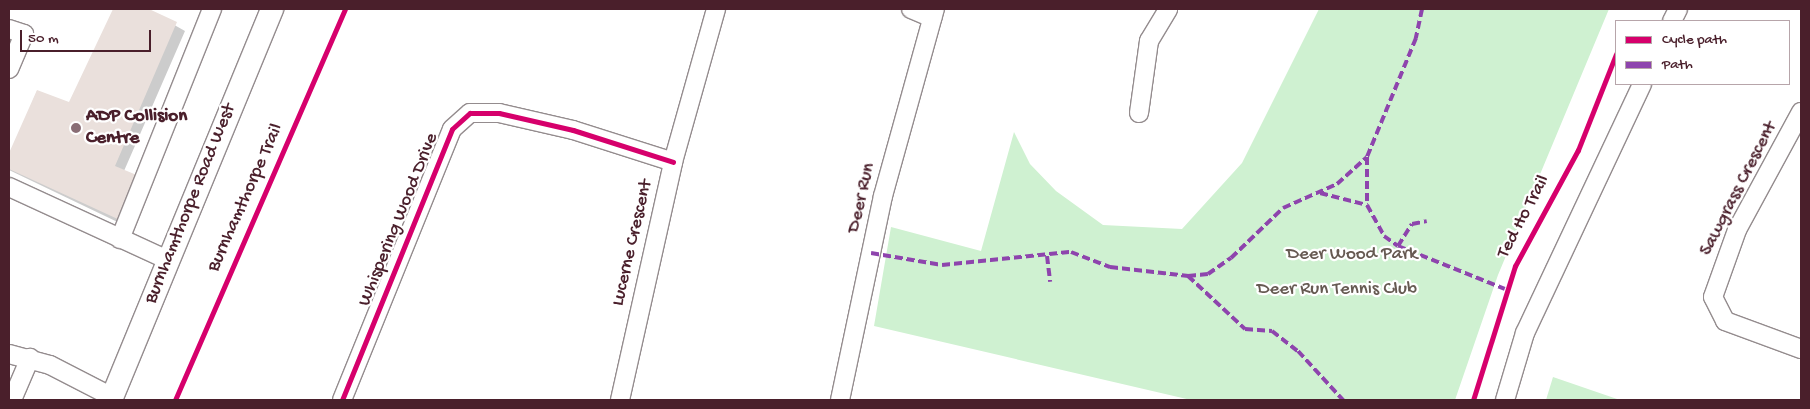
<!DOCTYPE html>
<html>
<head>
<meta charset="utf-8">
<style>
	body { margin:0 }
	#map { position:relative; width:1810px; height:409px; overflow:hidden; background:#fff; font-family:"Gochi Hand",sans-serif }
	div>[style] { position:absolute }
	.green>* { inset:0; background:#cff1d1 }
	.shadow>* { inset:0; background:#0003 }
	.building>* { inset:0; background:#eae0dc }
	.roads { filter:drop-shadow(1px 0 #948c8e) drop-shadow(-1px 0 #948c8e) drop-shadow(0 1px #948c8e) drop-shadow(0 -1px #948c8e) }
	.minor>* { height:18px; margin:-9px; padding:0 9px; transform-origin:9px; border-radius:9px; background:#fff }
	.major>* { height:22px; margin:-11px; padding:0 11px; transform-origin:11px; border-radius:11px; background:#fff }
	.quiet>* { height:4px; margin-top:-2px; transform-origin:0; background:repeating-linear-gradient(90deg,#8e44ad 0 8px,transparent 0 12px) }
	.cycleway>* { height:5px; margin:-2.5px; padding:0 2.5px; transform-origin:2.5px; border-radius:2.5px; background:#d6006c }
	.dots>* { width:14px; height:14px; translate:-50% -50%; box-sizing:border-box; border:2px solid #fff; border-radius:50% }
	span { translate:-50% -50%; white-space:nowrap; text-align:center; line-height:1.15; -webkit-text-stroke:4.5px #fff; paint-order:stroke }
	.poi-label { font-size:19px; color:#4a1f2b; font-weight:700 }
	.left { translate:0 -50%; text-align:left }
	.street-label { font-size:19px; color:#4a1f2b }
	.park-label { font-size:19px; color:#665a52 }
	.frame { position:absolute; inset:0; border:10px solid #4a1f2b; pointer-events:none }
	.legend { position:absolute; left:1615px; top:20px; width:175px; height:65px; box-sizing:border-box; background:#fff; border:1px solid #b7a5aa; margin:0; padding:6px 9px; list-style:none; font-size:15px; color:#4a1f2b }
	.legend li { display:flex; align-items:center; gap:10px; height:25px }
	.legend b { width:25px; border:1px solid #b7a5aa }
	.scale { position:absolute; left:20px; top:30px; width:131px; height:22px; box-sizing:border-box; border:2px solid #4a1f2b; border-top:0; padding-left:6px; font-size:15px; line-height:18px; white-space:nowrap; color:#4a1f2b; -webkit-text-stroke:4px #fff; paint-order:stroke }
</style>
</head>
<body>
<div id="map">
	<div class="green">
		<i style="clip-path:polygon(1319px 9px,1609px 9px,1498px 275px,1455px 400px,1191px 400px,874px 326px,891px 227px,981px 251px,1014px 132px,1030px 164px,1056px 191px,1103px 225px,1182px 229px,1242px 163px)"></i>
		<i style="clip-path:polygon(1553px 377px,1620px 400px,1546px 400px)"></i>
	</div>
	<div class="shadow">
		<i style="clip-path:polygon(114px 9px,146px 9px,185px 31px,124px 171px,130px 228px,9px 170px,9px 157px,37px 91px,70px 104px)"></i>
	</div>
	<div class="building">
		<i style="clip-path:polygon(113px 9px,149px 9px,177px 22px,115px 166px,139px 176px,122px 221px,9px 169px,9px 153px,37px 90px,69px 102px)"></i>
	</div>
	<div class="roads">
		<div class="minor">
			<i style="left:911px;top:9px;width:23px;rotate:23deg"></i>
			<i style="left:1672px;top:21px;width:13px;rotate:-63deg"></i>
			<i style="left:9px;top:29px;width:16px;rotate:18deg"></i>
			<i style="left:24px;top:34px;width:38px;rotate:113deg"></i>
			<i style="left:1801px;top:112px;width:134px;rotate:118.5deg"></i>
			<i style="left:1737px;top:230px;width:71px;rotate:109.7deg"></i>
			<i style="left:1713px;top:297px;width:27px;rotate:63deg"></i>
			<i style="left:1725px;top:321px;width:81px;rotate:20.2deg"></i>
			<i style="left:1139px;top:113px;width:73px;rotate:-82.1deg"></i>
			<i style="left:1149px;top:41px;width:37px;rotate:-59deg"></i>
			<i style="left:9px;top:187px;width:175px;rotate:24.7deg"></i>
			<i style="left:120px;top:239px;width:248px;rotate:-68.2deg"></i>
			<i style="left:9px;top:354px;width:42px;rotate:15deg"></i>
			<i style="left:50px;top:365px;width:70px;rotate:27.3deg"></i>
			<i style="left:12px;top:400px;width:46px;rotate:-66.8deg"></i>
			<i style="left:342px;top:400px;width:292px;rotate:-67.9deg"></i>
			<i style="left:452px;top:129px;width:24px;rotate:-42deg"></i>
			<i style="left:470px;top:113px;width:29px"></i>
			<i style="left:499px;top:113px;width:76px;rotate:12.9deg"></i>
			<i style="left:573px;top:130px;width:105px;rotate:17.7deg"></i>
			<i style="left:620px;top:400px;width:244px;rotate:-77.4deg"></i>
			<i style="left:673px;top:162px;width:159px;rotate:-74.3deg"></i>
			<i style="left:840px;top:400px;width:208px;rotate:-78.1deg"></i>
			<i style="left:883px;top:196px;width:194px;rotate:-74.5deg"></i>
			<i style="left:1505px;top:400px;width:70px;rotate:-73.4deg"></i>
			<i style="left:1525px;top:333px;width:275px;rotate:-64.8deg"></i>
		</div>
		<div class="major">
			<i style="left:111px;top:400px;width:423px;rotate:-67.6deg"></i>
		</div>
	</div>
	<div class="quiet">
		<i style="left:1422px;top:9px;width:30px;rotate:102deg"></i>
		<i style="left:1416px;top:38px;width:129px;rotate:112.4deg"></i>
		<i style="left:1367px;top:157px;width:48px;rotate:90deg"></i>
		<i style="left:1367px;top:205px;width:35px;rotate:61deg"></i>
		<i style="left:1384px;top:236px;width:17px;rotate:36deg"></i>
		<i style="left:1398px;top:246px;width:115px;rotate:21.9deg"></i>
		<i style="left:1320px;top:193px;width:49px;rotate:14.3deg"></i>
		<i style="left:1398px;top:246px;width:26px;rotate:-58deg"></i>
		<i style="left:1412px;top:224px;width:15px;rotate:-11deg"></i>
		<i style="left:871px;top:253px;width:72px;rotate:9.6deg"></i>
		<i style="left:942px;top:265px;width:130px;rotate:-5.8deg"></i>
		<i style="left:1071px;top:252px;width:42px;rotate:21deg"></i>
		<i style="left:1110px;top:267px;width:79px;rotate:6.6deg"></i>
		<i style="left:1188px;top:276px;width:20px;rotate:-6deg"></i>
		<i style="left:1208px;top:274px;width:28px;rotate:-35deg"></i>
		<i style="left:1231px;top:258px;width:72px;rotate:-43.9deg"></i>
		<i style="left:1283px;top:208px;width:59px;rotate:-24deg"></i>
		<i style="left:1337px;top:184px;width:40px;rotate:-42deg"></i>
		<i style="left:1047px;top:256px;width:26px;rotate:83deg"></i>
		<i style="left:1188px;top:276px;width:78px;rotate:42.9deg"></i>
		<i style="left:1245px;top:329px;width:27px;rotate:4deg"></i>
		<i style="left:1272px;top:331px;width:33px;rotate:38deg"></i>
		<i style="left:1298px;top:351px;width:67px;rotate:47.4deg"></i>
	</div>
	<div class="cycleway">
		<i style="left:175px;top:400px;width:426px;rotate:-66.5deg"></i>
		<i style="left:342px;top:400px;width:292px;rotate:-67.9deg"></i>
		<i style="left:452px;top:129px;width:24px;rotate:-42deg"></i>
		<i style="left:470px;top:113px;width:29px"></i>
		<i style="left:499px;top:113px;width:76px;rotate:12.9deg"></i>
		<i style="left:573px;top:130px;width:105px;rotate:17.7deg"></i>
		<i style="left:1473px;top:400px;width:140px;rotate:-72.6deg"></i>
		<i style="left:1515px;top:266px;width:132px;rotate:-61.5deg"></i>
		<i style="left:1578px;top:150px;width:103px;rotate:-68.4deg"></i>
	</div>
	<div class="dots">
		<i style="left:76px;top:128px;background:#896d75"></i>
	</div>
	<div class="poi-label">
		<span class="left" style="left:86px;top:128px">ADP Collision<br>Centre</span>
	</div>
	<div class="street-label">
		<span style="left:1739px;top:189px;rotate:-63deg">Sawgrass Crescent</span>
		<span style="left:246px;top:198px;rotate:-66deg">Burnhamthorpe Trail</span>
		<span style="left:862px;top:198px;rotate:-77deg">Deer Run</span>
		<span style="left:191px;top:204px;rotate:-68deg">Burnhamthorpe Road West</span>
		<span style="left:1524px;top:217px;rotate:-62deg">Ted Ho Trail</span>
		<span style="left:399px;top:220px;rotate:-68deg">Whispering Wood Drive</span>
		<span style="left:633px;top:243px;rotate:-77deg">Lucerne Crescent</span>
	</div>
	<div class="park-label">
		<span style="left:1352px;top:255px">Deer Wood Park</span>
		<span style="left:1337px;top:290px">Deer Run Tennis Club</span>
	</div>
	<div class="frame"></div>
	<ul class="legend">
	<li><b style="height:6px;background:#d6006c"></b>Cycle path</li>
	<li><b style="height:6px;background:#8e44ad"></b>Path</li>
	</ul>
	<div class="scale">50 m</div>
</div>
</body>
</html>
